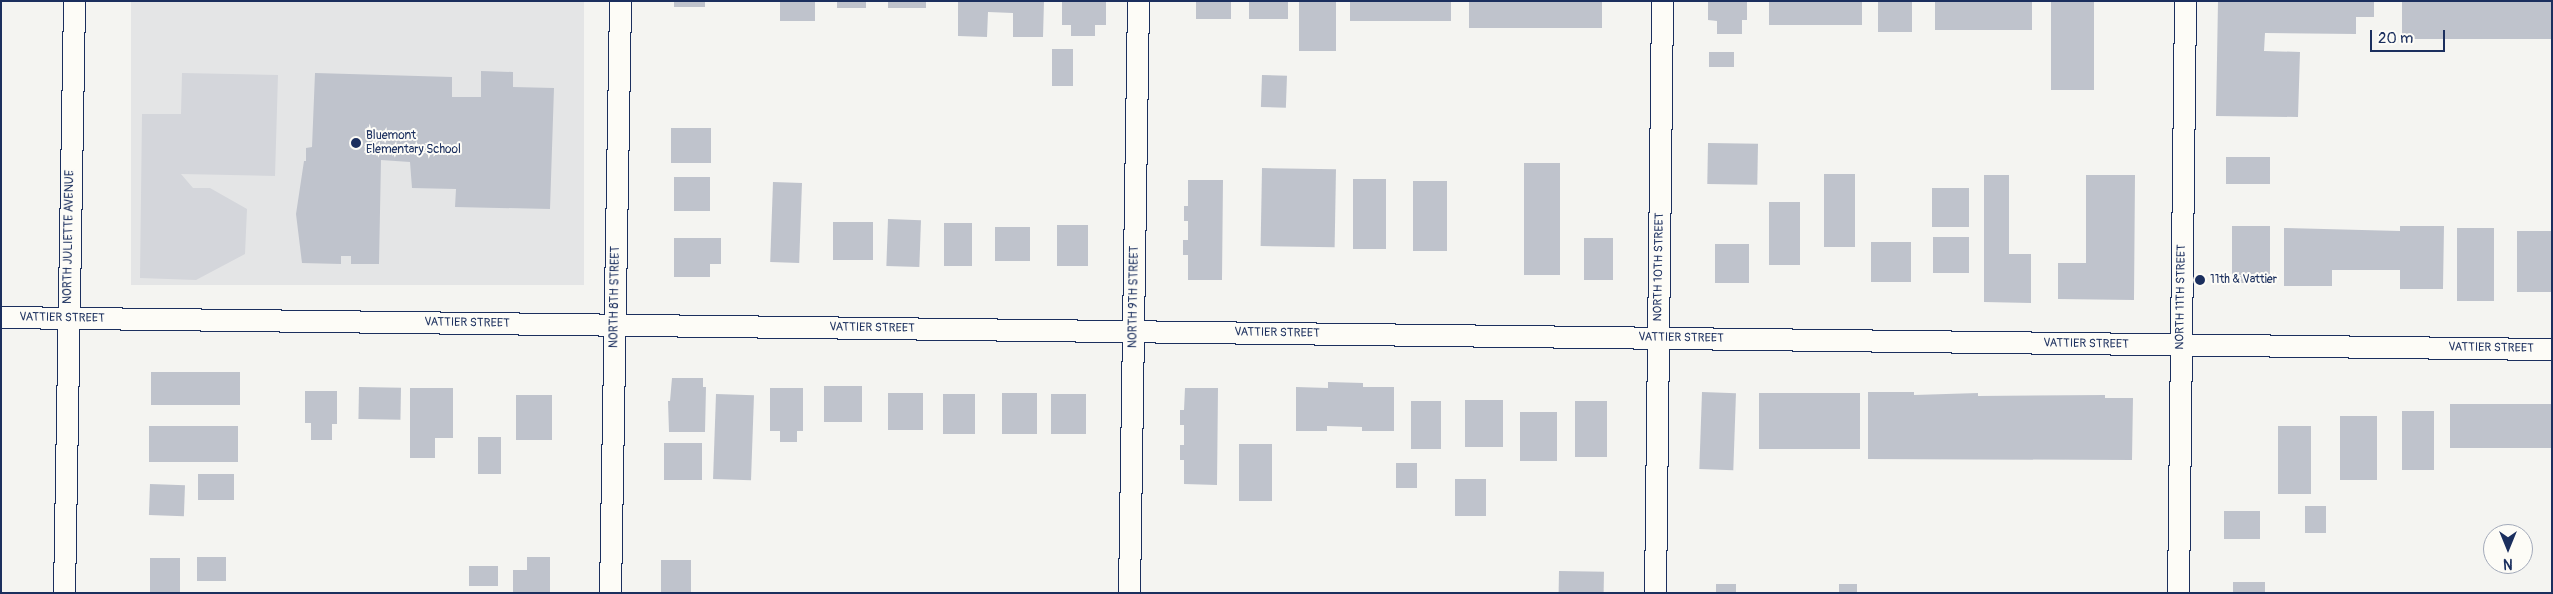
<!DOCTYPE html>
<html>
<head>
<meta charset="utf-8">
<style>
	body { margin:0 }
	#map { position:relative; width:2553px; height:594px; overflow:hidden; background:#f4f4f1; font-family:Pangolin,sans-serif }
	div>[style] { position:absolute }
	.built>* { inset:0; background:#e4e5e6; transform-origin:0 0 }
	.green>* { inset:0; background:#d4d6db }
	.building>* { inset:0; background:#bfc3cc; transform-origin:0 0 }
	.roads { filter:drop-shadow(1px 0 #1b2f5e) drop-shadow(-1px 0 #1b2f5e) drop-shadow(0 1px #1b2f5e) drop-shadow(0 -1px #1b2f5e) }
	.street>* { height:21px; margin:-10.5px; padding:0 10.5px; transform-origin:10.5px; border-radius:10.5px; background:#fdfcf7 }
	.dots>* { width:14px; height:14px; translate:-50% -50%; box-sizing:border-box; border:2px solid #fdfcf7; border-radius:50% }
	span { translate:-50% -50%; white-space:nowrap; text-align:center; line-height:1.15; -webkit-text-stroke:4px #fdfcf7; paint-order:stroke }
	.poi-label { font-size:12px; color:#1b2f5e }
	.left { translate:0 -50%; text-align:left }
	.street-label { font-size:12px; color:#1b2f5e }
	.frame { position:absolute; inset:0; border:2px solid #1b2f5e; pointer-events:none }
	.north { position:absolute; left:2483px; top:524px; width:50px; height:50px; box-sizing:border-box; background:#fdfcf7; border:1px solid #a3aaba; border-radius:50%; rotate:180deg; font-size:14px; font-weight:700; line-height:20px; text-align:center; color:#1b2f5e }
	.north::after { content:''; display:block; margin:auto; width:18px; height:22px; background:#1b2f5e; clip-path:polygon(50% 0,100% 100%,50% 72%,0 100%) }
	.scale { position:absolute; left:2370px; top:30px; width:75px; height:22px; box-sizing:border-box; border:2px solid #1b2f5e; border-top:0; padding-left:6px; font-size:15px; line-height:18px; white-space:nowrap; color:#1b2f5e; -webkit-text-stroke:4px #fdfcf7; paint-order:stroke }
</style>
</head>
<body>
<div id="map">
	<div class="built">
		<i style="left:131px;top:1px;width:453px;height:284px"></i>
	</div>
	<div class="green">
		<i style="clip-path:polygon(182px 73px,278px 75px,275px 176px,181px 174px,193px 188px,210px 188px,247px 209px,245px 254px,196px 280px,140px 278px,142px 114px,181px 114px)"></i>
	</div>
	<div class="building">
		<i style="left:674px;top:1px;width:31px;height:6px"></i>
		<i style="left:780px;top:1px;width:35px;height:20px"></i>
		<i style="left:837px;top:1px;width:29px;height:7px"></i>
		<i style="left:888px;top:1px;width:38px;height:7px"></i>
		<i style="clip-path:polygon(958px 1px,1044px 1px,1043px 37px,1013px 37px,1013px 13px,988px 12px,987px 37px,958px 36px)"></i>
		<i style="clip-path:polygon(1062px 1px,1106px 1px,1106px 25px,1095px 25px,1095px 36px,1071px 36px,1071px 25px,1062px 25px)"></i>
		<i style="left:1196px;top:1px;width:35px;height:18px"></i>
		<i style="left:1249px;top:1px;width:39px;height:18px"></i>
		<i style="left:1299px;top:1px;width:37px;height:50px"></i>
		<i style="left:1350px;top:1px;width:101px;height:20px"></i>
		<i style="left:1469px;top:1px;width:133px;height:27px"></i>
		<i style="clip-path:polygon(1708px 1px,1747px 1px,1747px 20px,1742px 20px,1742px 34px,1717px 34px,1717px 21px,1708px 20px)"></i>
		<i style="left:1769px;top:1px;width:93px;height:24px"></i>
		<i style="left:1878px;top:1px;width:34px;height:31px"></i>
		<i style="left:1935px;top:1px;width:97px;height:29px"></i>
		<i style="left:2051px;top:1px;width:43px;height:89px"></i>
		<i style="clip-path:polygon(2218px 1px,2374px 1px,2374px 17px,2356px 17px,2356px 34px,2265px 33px,2264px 51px,2300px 52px,2298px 117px,2216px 116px)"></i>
		<i style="left:2402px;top:1px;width:150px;height:38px"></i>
		<i style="left:1052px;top:49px;width:21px;height:37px"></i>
		<i style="left:1709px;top:52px;width:25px;height:15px"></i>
		<i style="clip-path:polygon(481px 71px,513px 72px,513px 87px,554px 88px,550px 209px,455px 207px,456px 189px,412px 188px,410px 162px,381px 160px,379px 264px,351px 264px,351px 256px,341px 256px,341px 264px,302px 263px,296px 214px,304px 161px,306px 161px,306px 148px,312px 147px,315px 73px,452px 77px,452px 97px,481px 97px)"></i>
		<i style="left:1262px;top:75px;width:25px;height:32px;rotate:2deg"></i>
		<i style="left:671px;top:128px;width:40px;height:35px"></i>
		<i style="left:1708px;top:143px;width:50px;height:41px;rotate:1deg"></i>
		<i style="left:2226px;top:157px;width:44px;height:27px"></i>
		<i style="left:1524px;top:163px;width:36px;height:112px"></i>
		<i style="left:1262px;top:168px;width:74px;height:78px;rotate:1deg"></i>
		<i style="left:1824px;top:174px;width:31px;height:73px"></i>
		<i style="clip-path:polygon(1984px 175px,2009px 175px,2009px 254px,2031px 254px,2031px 303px,1984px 302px)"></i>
		<i style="clip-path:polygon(2086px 175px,2135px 175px,2134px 300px,2058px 299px,2058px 263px,2086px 263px)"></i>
		<i style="left:674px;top:177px;width:36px;height:34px"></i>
		<i style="left:1353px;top:179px;width:33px;height:70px"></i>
		<i style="clip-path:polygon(1188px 180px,1223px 180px,1222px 280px,1188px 280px,1188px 255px,1183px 255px,1183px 240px,1188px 240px,1188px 221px,1184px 221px,1184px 206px,1188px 206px)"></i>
		<i style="left:1413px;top:181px;width:34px;height:70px"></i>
		<i style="left:773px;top:182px;width:29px;height:80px;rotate:2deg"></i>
		<i style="left:1932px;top:188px;width:37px;height:39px"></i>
		<i style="left:1769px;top:202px;width:31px;height:63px"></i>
		<i style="left:888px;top:219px;width:33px;height:47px;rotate:2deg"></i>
		<i style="left:833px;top:222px;width:40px;height:38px"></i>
		<i style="left:944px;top:223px;width:28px;height:43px"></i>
		<i style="left:1057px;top:225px;width:31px;height:41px"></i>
		<i style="left:2232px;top:226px;width:38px;height:57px"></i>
		<i style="clip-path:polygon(2400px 226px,2444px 226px,2443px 289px,2400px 289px,2400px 270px,2332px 270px,2332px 286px,2284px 286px,2284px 228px,2400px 231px)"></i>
		<i style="left:995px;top:227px;width:35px;height:34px"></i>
		<i style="left:2457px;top:228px;width:37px;height:73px"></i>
		<i style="left:2517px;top:231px;width:35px;height:61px"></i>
		<i style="left:1933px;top:237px;width:36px;height:36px"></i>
		<i style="clip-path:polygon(674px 238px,721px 238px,721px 264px,710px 264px,710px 277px,674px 277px)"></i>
		<i style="left:1584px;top:238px;width:29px;height:42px"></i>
		<i style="left:1871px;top:242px;width:40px;height:40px"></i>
		<i style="left:1715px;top:244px;width:34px;height:39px"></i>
		<i style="left:151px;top:372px;width:89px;height:33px"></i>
		<i style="clip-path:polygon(672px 378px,703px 378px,703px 387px,706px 387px,705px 432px,669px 432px,668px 401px,670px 401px)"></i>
		<i style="clip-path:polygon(1328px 382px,1363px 383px,1363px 387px,1394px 387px,1394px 431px,1362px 431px,1362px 427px,1327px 426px,1327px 431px,1296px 431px,1296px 387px,1328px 388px)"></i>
		<i style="left:824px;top:386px;width:38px;height:36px"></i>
		<i style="left:359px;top:387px;width:42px;height:32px;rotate:1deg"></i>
		<i style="clip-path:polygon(410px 388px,453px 388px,453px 438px,435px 438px,435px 458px,410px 458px)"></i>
		<i style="clip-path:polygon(770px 388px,803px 388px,803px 431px,797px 431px,797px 442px,780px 442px,780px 431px,770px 431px)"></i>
		<i style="clip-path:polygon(1185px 388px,1218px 388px,1217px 485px,1184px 484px,1184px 460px,1180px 460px,1180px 445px,1184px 445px,1184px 425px,1180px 425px,1180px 410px,1184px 410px)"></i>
		<i style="clip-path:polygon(305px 391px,337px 391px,337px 424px,332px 424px,332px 440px,311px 440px,311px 423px,305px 423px)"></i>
		<i style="left:1702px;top:392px;width:34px;height:77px;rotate:2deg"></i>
		<i style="clip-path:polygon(1868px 392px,1914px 392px,1914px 395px,1978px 393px,1978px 396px,2105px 395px,2105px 398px,2133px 398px,2132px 460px,1868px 459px)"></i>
		<i style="left:888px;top:393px;width:35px;height:37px"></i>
		<i style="left:1002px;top:393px;width:35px;height:41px"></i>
		<i style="left:1759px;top:393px;width:101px;height:56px"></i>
		<i style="left:716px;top:394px;width:38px;height:85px;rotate:2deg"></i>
		<i style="left:943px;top:394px;width:32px;height:40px"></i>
		<i style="left:1051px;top:394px;width:35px;height:40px"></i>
		<i style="left:516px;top:395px;width:36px;height:45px"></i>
		<i style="left:1465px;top:400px;width:38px;height:47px"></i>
		<i style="left:1411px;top:401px;width:30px;height:48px"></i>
		<i style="left:1575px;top:401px;width:32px;height:56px"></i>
		<i style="left:2450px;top:404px;width:102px;height:44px"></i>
		<i style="left:2402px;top:411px;width:32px;height:59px"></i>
		<i style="left:1520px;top:412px;width:37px;height:49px"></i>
		<i style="left:2340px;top:416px;width:37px;height:64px"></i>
		<i style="left:149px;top:426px;width:89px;height:36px"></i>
		<i style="left:2278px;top:426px;width:33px;height:68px"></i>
		<i style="left:478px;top:437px;width:23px;height:37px"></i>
		<i style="left:664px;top:443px;width:38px;height:37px"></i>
		<i style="left:1239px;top:444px;width:33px;height:57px"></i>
		<i style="left:1396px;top:463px;width:21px;height:25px"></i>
		<i style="left:198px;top:474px;width:36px;height:26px"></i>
		<i style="left:1455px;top:479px;width:31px;height:37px"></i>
		<i style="left:150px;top:484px;width:35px;height:31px;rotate:2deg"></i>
		<i style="left:2326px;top:506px;width:27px;height:21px;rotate:90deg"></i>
		<i style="left:2224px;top:511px;width:36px;height:28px"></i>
		<i style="left:197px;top:557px;width:29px;height:24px"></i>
		<i style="clip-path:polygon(527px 557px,550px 557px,550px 593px,513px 593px,513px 570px,527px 570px)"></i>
		<i style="left:150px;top:558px;width:30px;height:35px"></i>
		<i style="left:661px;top:560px;width:30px;height:33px"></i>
		<i style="left:469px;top:566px;width:29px;height:20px"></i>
		<i style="left:1559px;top:571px;width:45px;height:22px;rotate:1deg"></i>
		<i style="left:2233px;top:582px;width:32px;height:11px"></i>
		<i style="left:1716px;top:584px;width:20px;height:9px"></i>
		<i style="left:1839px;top:584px;width:18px;height:9px"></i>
	</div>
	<div class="roads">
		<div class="street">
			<i style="left:1px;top:317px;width:2551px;rotate:0.72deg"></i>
			<i style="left:64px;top:593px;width:592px;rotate:-89.03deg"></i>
			<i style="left:610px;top:593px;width:592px;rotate:-89.03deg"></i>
			<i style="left:1129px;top:593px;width:592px;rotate:-89.13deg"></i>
			<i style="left:1655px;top:593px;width:592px;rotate:-89.32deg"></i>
			<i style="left:2178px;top:593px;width:592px;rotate:-89.32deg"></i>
		</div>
	</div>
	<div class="dots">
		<i style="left:356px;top:143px;background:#1b2f5e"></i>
		<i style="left:2200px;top:280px;background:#1b2f5e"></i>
	</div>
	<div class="poi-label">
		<span class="left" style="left:366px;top:143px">Bluemont<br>Elementary School</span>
		<span class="left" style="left:2210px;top:280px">11th &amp; Vattier</span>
	</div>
	<div class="street-label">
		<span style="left:69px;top:237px;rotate:-89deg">NORTH JULIETTE AVENUE</span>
		<span style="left:1659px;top:267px;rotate:-89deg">NORTH 10TH STREET</span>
		<span style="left:615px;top:297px;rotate:-89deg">NORTH 8TH STREET</span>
		<span style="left:1134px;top:297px;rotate:-89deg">NORTH 9TH STREET</span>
		<span style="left:2181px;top:297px;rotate:-89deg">NORTH 11TH STREET</span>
		<span style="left:62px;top:318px;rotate:1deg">VATTIER STREET</span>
		<span style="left:467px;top:323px;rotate:1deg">VATTIER STREET</span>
		<span style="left:872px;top:328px;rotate:1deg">VATTIER STREET</span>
		<span style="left:1277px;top:333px;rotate:1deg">VATTIER STREET</span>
		<span style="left:1681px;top:338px;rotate:1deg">VATTIER STREET</span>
		<span style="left:2086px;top:344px;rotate:1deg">VATTIER STREET</span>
		<span style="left:2491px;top:348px;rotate:1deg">VATTIER STREET</span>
	</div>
	<div class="frame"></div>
	<div class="north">N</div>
	<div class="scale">20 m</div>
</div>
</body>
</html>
